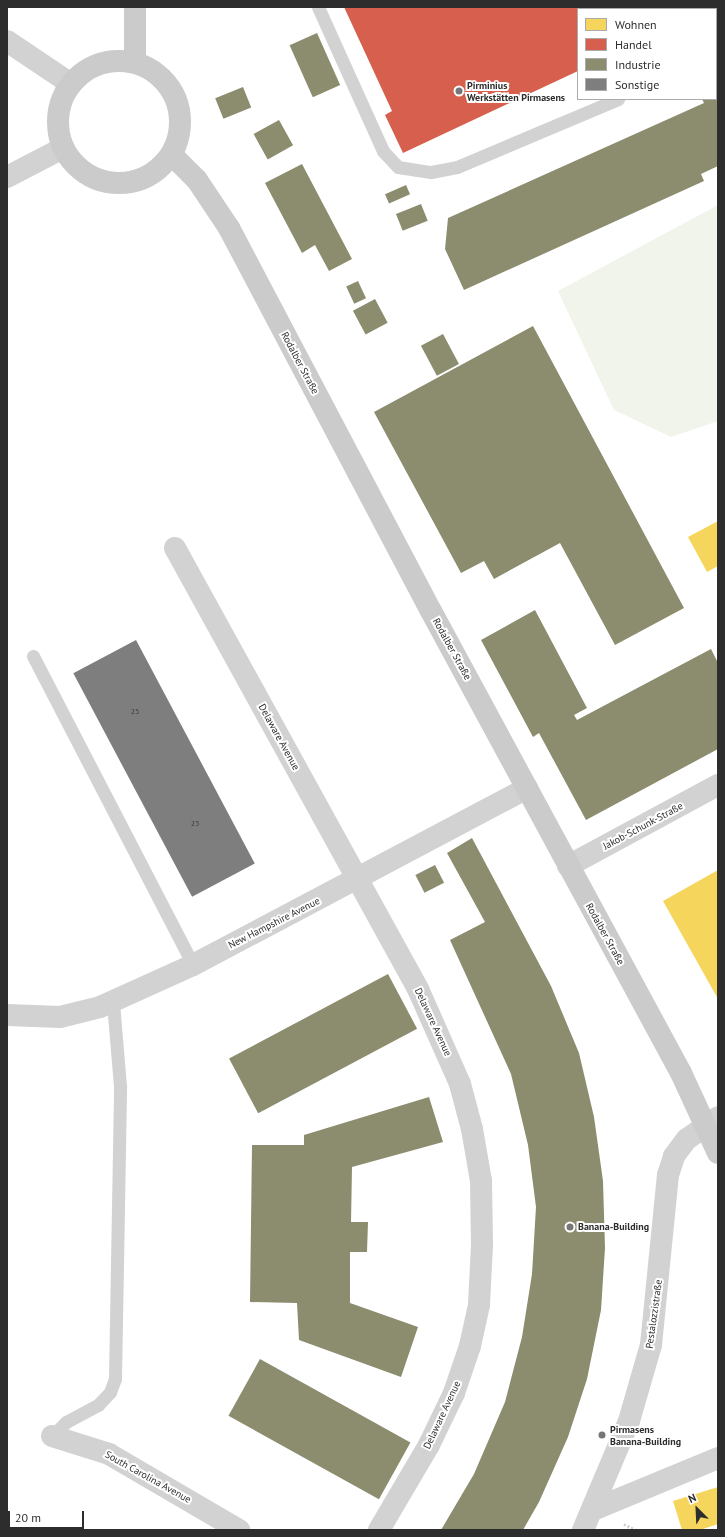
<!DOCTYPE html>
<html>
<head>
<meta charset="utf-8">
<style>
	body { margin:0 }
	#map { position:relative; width:725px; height:1537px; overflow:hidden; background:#fff; font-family:"PT Sans",sans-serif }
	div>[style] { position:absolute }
	.green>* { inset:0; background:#f0f4ea }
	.homes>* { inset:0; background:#f6d55c }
	.shops>* { inset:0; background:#d6604d }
	.industry>* { inset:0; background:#8c8c6e; transform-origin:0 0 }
	.building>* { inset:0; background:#7e7e7e; transform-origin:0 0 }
	.path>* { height:2.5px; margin-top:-1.25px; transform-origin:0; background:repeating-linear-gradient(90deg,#d2d2d2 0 2px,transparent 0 4px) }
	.lane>* { height:13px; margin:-6.5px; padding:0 6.5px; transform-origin:6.5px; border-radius:6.5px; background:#d2d2d2 }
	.street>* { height:22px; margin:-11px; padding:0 11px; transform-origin:11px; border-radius:11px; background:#d2d2d2 }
	.secondary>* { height:22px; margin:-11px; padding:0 11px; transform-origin:11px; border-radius:11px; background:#cbcbcb }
	.secondary>.ring { margin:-11px; padding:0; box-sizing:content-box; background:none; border:22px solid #cbcbcb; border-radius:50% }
	.dots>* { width:11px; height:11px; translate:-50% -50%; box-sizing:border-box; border:2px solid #fff; border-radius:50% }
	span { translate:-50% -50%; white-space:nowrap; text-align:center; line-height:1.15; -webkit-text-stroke:4px #fff; paint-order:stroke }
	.number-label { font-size:8px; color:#414141 }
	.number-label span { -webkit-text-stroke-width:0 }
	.poi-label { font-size:10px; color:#2d2d2d; font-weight:700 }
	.left { translate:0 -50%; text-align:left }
	.street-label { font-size:10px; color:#2d2d2d }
	.frame { position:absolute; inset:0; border:8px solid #2d2d2d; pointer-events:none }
	.legend { position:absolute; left:577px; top:8px; width:140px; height:92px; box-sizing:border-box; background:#fff; border:1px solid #ababab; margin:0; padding:5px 7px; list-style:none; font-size:12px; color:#2d2d2d }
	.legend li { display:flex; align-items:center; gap:8px; height:20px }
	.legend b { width:20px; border:1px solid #ababab }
	.north { position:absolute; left:677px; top:1489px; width:40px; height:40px; -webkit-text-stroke:3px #fff; paint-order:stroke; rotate:336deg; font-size:11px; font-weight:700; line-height:16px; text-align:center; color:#2d2d2d }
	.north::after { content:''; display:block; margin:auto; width:14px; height:18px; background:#2d2d2d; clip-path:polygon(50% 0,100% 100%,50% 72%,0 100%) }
	.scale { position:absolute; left:8px; top:1511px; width:76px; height:18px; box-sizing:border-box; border:2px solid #2d2d2d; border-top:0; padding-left:5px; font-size:12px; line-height:14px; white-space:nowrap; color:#2d2d2d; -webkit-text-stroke:3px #fff; paint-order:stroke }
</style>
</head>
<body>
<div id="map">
	<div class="green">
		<i style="clip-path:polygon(718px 205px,718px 421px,671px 437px,614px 410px,558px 291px)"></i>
	</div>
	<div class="homes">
		<i style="clip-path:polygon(718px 521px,718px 566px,707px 572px,688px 537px)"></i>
		<i style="clip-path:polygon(718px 870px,718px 999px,663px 901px)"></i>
		<i style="clip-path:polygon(718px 1487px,718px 1524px,700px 1530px,682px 1530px,673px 1501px)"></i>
	</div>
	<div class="shops">
		<i style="clip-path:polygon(344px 7px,648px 7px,649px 9px,578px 9px,578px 71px,403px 153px,385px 115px,392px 111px)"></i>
	</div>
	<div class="industry">
		<i style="left:665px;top:7px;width:39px;height:2px"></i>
		<i style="left:317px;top:33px;width:57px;height:30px;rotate:66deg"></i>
		<i style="clip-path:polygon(716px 37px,718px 166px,701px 174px,704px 181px,464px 290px,445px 249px,448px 218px,704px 103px,702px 99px,716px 99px)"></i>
		<i style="left:243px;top:87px;width:22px;height:30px;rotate:68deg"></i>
		<i style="left:279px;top:120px;width:29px;height:29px;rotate:61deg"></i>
		<i style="clip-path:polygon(302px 164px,352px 259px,329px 271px,315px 245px,302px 253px,265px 183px)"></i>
		<i style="left:406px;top:185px;width:10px;height:23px;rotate:66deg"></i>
		<i style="left:421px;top:204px;width:18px;height:27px;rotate:68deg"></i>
		<i style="left:358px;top:281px;width:19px;height:13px;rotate:65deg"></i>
		<i style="left:375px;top:299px;width:27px;height:25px;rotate:62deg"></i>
		<i style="clip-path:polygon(533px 326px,684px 608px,615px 645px,560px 543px,494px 579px,484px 561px,461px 573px,374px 412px)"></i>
		<i style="left:443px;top:334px;width:34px;height:25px;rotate:62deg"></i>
		<i style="clip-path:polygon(535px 610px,587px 708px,574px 715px,577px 720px,711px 649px,718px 663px,718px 749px,586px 820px,539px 733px,533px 737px,481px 640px)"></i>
		<i style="clip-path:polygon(472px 838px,551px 986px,579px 1053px,594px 1117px,603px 1181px,605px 1248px,601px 1310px,587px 1379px,568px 1437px,539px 1502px,523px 1530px,441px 1530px,474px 1474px,505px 1402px,522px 1337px,532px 1274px,536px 1207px,528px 1145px,511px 1074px,450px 940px,485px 922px,447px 853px)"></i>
		<i style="left:435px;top:865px;width:20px;height:22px;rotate:63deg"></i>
		<i style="left:388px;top:974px;width:62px;height:180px;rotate:62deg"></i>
		<i style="clip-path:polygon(429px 1097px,443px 1142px,352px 1167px,351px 1222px,368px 1222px,367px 1252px,350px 1252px,350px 1303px,418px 1327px,401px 1377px,299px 1340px,297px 1303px,250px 1302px,252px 1145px,304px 1145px,304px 1135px)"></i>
		<i style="left:260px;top:1359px;width:172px;height:65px;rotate:29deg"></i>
	</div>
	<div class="building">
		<i style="left:136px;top:640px;width:253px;height:71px;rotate:62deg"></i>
	</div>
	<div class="path">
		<i style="left:624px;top:1524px;width:13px;rotate:27deg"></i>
	</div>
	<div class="lane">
		<i style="left:318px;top:7px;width:158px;rotate:65.7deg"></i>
		<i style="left:383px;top:151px;width:22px;rotate:47deg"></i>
		<i style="left:398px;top:167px;width:33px;rotate:9deg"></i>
		<i style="left:431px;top:172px;width:26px;rotate:-11deg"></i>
		<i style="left:457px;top:167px;width:175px;rotate:-22.9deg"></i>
		<i style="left:33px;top:656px;width:348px;rotate:62.6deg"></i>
		<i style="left:52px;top:1436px;width:20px;rotate:-45deg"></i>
		<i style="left:66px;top:1422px;width:36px;rotate:-28deg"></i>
		<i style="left:98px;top:1405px;width:18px;rotate:-47deg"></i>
		<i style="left:110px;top:1392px;width:14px;rotate:-69deg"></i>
		<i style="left:115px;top:1379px;width:293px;rotate:-89deg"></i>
		<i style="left:120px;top:1086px;width:84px;rotate:-94.8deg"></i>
	</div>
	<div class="street">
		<i style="left:7px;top:41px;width:77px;rotate:33.9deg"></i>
		<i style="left:7px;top:177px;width:63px;rotate:-27.4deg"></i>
		<i style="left:175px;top:548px;width:504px;rotate:61.14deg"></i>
		<i style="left:418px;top:989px;width:104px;rotate:66.1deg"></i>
		<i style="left:460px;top:1084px;width:47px;rotate:75.1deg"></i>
		<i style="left:472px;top:1129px;width:53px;rotate:80.2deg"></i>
		<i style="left:481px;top:1181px;width:64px;rotate:89.1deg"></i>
		<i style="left:482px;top:1245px;width:60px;rotate:92.9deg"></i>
		<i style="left:479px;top:1305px;width:42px;rotate:102.4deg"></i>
		<i style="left:470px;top:1346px;width:50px;rotate:108.8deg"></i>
		<i style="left:454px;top:1393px;width:58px;rotate:115.7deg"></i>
		<i style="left:429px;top:1445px;width:99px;rotate:120.5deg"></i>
		<i style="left:568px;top:866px;width:170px;rotate:-28.4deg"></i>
		<i style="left:7px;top:1015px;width:53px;rotate:2.2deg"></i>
		<i style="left:60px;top:1017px;width:41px;rotate:-14deg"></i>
		<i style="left:100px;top:1007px;width:102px;rotate:-24.3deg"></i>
		<i style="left:193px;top:965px;width:378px;rotate:-27.9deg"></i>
		<i style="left:52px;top:1436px;width:60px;rotate:17.5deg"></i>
		<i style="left:109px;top:1454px;width:151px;rotate:30.3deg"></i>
		<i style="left:595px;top:1509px;width:133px;rotate:-22.5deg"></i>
		<i style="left:583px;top:1530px;width:118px;rotate:-67.1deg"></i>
		<i style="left:629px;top:1421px;width:79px;rotate:-73.9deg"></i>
		<i style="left:651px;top:1345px;width:171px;rotate:-84.3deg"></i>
		<i style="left:668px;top:1175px;width:20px;rotate:-72deg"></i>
		<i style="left:674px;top:1156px;width:21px;rotate:-53deg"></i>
		<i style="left:687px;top:1139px;width:38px;rotate:-35deg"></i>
	</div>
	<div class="secondary">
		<i style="left:135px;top:7px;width:55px;rotate:90deg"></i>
		<i class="ring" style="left:58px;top:61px;width:100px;height:100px"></i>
		<i style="left:172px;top:155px;width:35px;rotate:45deg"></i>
		<i style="left:197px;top:180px;width:58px;rotate:56.3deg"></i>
		<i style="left:229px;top:228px;width:433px;rotate:62.2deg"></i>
		<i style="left:431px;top:611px;width:525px;rotate:61.58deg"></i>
		<i style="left:681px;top:1073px;width:88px;rotate:65.2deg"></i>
	</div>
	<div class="dots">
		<i style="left:459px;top:91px;background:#767676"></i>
		<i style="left:570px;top:1227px;background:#767676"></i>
		<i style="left:602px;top:1435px;background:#767676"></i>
	</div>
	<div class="number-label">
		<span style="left:135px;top:712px">25</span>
		<span style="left:195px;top:824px">23</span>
	</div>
	<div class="poi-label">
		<span class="left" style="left:467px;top:91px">Pirminius<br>Werkstätten Pirmasens</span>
		<span class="left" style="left:578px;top:1227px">Banana-Building</span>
		<span class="left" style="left:610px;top:1435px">Pirmasens<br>Banana-Building</span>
	</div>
	<div class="street-label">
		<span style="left:300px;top:363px;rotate:62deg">Rodalber Straße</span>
		<span style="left:452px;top:649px;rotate:61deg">Rodalber Straße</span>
		<span style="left:279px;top:737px;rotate:61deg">Delaware Avenue</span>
		<span style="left:643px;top:826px;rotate:-28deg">Jakob-Schunk-Straße</span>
		<span style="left:274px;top:923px;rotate:-27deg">New Hampshire Avenue</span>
		<span style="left:605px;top:934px;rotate:61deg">Rodalber Straße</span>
		<span style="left:433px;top:1022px;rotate:65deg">Delaware Avenue</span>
		<span style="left:654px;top:1314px;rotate:-82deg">Pestalozzistraße</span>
		<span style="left:442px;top:1415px;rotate:-65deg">Delaware Avenue</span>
		<span style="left:148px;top:1477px;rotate:29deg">South Carolina Avenue</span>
	</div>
	<div class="frame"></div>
	<ul class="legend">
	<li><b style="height:11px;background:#f6d55c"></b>Wohnen</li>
	<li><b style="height:11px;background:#d6604d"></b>Handel</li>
	<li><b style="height:11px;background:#8c8c6e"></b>Industrie</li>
	<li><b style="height:11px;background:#7e7e7e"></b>Sonstige</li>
	</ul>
	<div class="north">N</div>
	<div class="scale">20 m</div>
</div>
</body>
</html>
